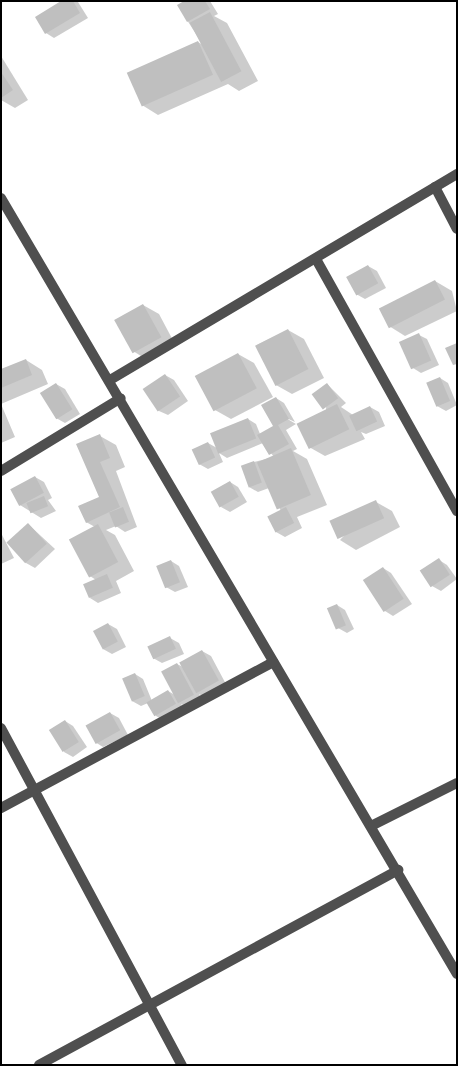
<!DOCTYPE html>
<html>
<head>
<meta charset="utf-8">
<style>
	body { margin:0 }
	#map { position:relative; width:458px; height:1066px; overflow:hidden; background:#fff; font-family:"IBM Plex Sans",sans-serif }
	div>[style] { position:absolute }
	.shadow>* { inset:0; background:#0003 }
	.building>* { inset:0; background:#bfbfbf; transform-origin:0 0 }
	.minor>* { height:10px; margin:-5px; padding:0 5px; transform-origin:5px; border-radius:5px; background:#4f4f4f }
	span { translate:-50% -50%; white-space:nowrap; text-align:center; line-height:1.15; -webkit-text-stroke:3px #fff; paint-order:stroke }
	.frame { position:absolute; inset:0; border:2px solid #000; pointer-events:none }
</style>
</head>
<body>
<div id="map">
	<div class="shadow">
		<i style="clip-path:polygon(63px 1px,78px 2px,88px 18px,54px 38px,46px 33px)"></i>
		<i style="clip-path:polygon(186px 1px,210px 1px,218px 14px,214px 16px,227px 23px,258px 81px,239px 91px,228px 84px,158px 115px,142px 105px,198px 42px,203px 45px,178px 6px)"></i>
		<i style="clip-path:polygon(1px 56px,28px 100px,15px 108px,1px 100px)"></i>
		<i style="clip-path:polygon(368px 266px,377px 271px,386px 288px,365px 299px,356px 294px)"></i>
		<i style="clip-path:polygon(435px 281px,452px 291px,457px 311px,405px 336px,389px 326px)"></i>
		<i style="clip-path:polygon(143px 305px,159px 314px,176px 346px,149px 361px,133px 351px)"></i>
		<i style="clip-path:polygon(288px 330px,304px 339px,324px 378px,292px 394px,276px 385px,257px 345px)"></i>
		<i style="clip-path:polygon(419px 335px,427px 339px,439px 365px,421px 373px,413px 368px)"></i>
		<i style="clip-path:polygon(238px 354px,254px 363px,273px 397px,231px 419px,215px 410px)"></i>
		<i style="clip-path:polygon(26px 360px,42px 370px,48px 384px,1px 404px,15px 437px,1px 443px,1px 371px)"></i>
		<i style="clip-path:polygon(165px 375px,174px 380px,188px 401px,168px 415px,159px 411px)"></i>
		<i style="clip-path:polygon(440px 378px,448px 383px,457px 405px,446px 411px,437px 406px)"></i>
		<i style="clip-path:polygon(56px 384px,65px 389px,80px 414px,65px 423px,56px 418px,42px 393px)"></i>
		<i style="clip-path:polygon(327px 384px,346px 403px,341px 407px,353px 415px,370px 407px,379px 412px,385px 426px,366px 434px,361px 432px,365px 439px,325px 456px,309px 447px,326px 410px)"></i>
		<i style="clip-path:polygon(276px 398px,284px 403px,295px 422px,284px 417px,296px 424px,286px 430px,297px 449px,293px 451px,307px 459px,327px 505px,297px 517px,302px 528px,285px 537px,276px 532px,281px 511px,269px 488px,258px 492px,249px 487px,254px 462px,274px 457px,263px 443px,227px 458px,219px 453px,223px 462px,208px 469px,199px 464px,208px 443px,217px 448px,248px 419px,256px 424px,260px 434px,275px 426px)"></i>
		<i style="clip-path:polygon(100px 436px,116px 445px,125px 467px,116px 471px,137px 527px,125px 532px,116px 526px,106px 530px,115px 535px,134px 571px,116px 581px,121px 593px,98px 603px,90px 598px,96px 580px,90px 576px,95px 527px,86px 522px,100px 498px)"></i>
		<i style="clip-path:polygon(35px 477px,44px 482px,52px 498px,48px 500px,56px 511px,41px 518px,20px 505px)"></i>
		<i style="clip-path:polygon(230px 482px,238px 487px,247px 502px,230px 512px,221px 507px)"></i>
		<i style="clip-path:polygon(376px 502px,392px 511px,400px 527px,356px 550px,340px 540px)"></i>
		<i style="clip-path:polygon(28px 524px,55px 549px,35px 568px,26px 563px)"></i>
		<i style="clip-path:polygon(1px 533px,14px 558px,1px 564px)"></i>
		<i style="clip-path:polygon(439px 560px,447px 565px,457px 579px,441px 591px,432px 586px)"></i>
		<i style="clip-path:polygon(171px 561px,179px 566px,188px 587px,175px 592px,166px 587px)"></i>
		<i style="clip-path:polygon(383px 568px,391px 573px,412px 604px,393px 616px,385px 611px)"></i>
		<i style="clip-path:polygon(337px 605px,345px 610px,354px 629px,347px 633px,338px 628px)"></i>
		<i style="clip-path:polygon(108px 624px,117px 629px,126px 647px,112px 654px,103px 649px)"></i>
		<i style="clip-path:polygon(170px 638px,179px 643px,184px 654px,162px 663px,153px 658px)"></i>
		<i style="clip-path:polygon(202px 651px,211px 656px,227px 686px,204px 697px,199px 694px,202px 700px,187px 707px,181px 704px,184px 709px,165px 721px,156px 716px,148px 703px,141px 706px,132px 701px,135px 674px,143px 679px,152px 701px,168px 691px,175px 695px,177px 664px,183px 667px)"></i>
		<i style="clip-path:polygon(110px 713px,119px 718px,128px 735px,103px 747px,95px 742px)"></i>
		<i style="clip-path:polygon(65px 721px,73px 726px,87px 747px,73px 757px,64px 752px)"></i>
	</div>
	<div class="building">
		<i style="clip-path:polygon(61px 1px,73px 1px,80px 13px,45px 34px,35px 17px)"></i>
		<i style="clip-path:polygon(184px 1px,205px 1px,210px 9px,187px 22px,177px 5px)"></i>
		<i style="left:210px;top:12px;width:67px;height:23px;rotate:62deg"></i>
		<i style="left:198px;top:41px;width:37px;height:78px;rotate:66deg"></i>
		<i style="clip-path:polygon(1px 72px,13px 90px,1px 98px)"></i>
		<i style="left:368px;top:265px;width:21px;height:25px;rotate:61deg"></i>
		<i style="left:435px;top:280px;width:22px;height:63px;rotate:63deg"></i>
		<i style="left:143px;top:304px;width:38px;height:33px;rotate:61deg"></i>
		<i style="left:288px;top:329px;width:45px;height:37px;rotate:63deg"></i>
		<i style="left:419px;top:333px;width:30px;height:22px;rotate:66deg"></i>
		<i style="clip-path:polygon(457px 343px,457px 364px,453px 365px,445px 348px)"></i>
		<i style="left:238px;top:353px;width:40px;height:49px;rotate:62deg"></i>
		<i style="clip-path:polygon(26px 359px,32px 375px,1px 388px,1px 369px)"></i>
		<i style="left:165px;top:374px;width:27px;height:27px;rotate:56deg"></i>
		<i style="left:440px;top:377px;width:26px;height:15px;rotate:67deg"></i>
		<i style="left:56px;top:383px;width:31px;height:19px;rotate:58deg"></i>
		<i style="left:327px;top:383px;width:19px;height:19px;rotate:54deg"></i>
		<i style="clip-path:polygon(276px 397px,289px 419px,278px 425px,289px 444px,269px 455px,257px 435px,273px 426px,261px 405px)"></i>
		<i style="left:337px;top:404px;width:28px;height:45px;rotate:64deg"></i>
		<i style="left:370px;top:406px;width:17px;height:23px;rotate:65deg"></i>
		<i style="left:248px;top:418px;width:22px;height:41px;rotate:68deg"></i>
		<i style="clip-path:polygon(100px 434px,110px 458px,100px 462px,120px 507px,86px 523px,78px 506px,99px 497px,76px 444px)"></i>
		<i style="left:208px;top:442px;width:17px;height:18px;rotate:65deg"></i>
		<i style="left:291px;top:448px;width:51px;height:37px;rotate:67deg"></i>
		<i style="left:254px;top:461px;width:23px;height:14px;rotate:70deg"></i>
		<i style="left:35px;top:476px;width:19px;height:28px;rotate:62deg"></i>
		<i style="left:230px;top:481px;width:18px;height:22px;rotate:61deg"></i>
		<i style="left:44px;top:496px;width:11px;height:19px;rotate:68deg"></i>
		<i style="left:376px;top:500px;width:20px;height:51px;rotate:66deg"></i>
		<i style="left:123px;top:507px;width:16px;height:15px;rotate:68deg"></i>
		<i style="left:286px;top:507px;width:18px;height:21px;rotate:63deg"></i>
		<i style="left:28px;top:523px;width:28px;height:29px;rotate:48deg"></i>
		<i style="left:98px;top:524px;width:43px;height:33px;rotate:62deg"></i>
		<i style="left:439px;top:558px;width:20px;height:23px;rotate:57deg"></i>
		<i style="left:171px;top:560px;width:24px;height:16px;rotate:68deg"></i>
		<i style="left:383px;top:567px;width:38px;height:24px;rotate:57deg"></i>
		<i style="left:107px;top:574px;width:15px;height:26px;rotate:67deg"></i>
		<i style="left:337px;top:604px;width:23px;height:11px;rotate:67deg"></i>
		<i style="left:108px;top:623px;width:21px;height:17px;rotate:62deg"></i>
		<i style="left:170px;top:636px;width:14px;height:25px;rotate:65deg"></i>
		<i style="left:202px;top:650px;width:35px;height:26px;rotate:61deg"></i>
		<i style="left:177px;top:663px;width:36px;height:18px;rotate:62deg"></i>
		<i style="left:135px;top:673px;width:25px;height:14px;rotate:67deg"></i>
		<i style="left:168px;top:690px;width:16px;height:25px;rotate:60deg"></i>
		<i style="left:110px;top:712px;width:21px;height:28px;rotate:61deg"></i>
		<i style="left:65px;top:720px;width:26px;height:19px;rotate:58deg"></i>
	</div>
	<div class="minor">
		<i style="left:435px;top:187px;width:47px;rotate:62.4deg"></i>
		<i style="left:1px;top:198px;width:900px;rotate:59.56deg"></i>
		<i style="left:316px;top:259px;width:289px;rotate:60.8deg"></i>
		<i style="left:110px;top:380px;width:404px;rotate:-30.7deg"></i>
		<i style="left:1px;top:471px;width:140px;rotate:-31.3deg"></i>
		<i style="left:1px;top:728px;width:383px;rotate:61.8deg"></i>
		<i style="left:1px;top:808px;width:309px;rotate:-28.2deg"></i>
		<i style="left:373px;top:825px;width:94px;rotate:-26.6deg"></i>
		<i style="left:39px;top:1065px;width:409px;rotate:-28.5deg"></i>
	</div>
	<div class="frame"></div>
</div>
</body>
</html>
